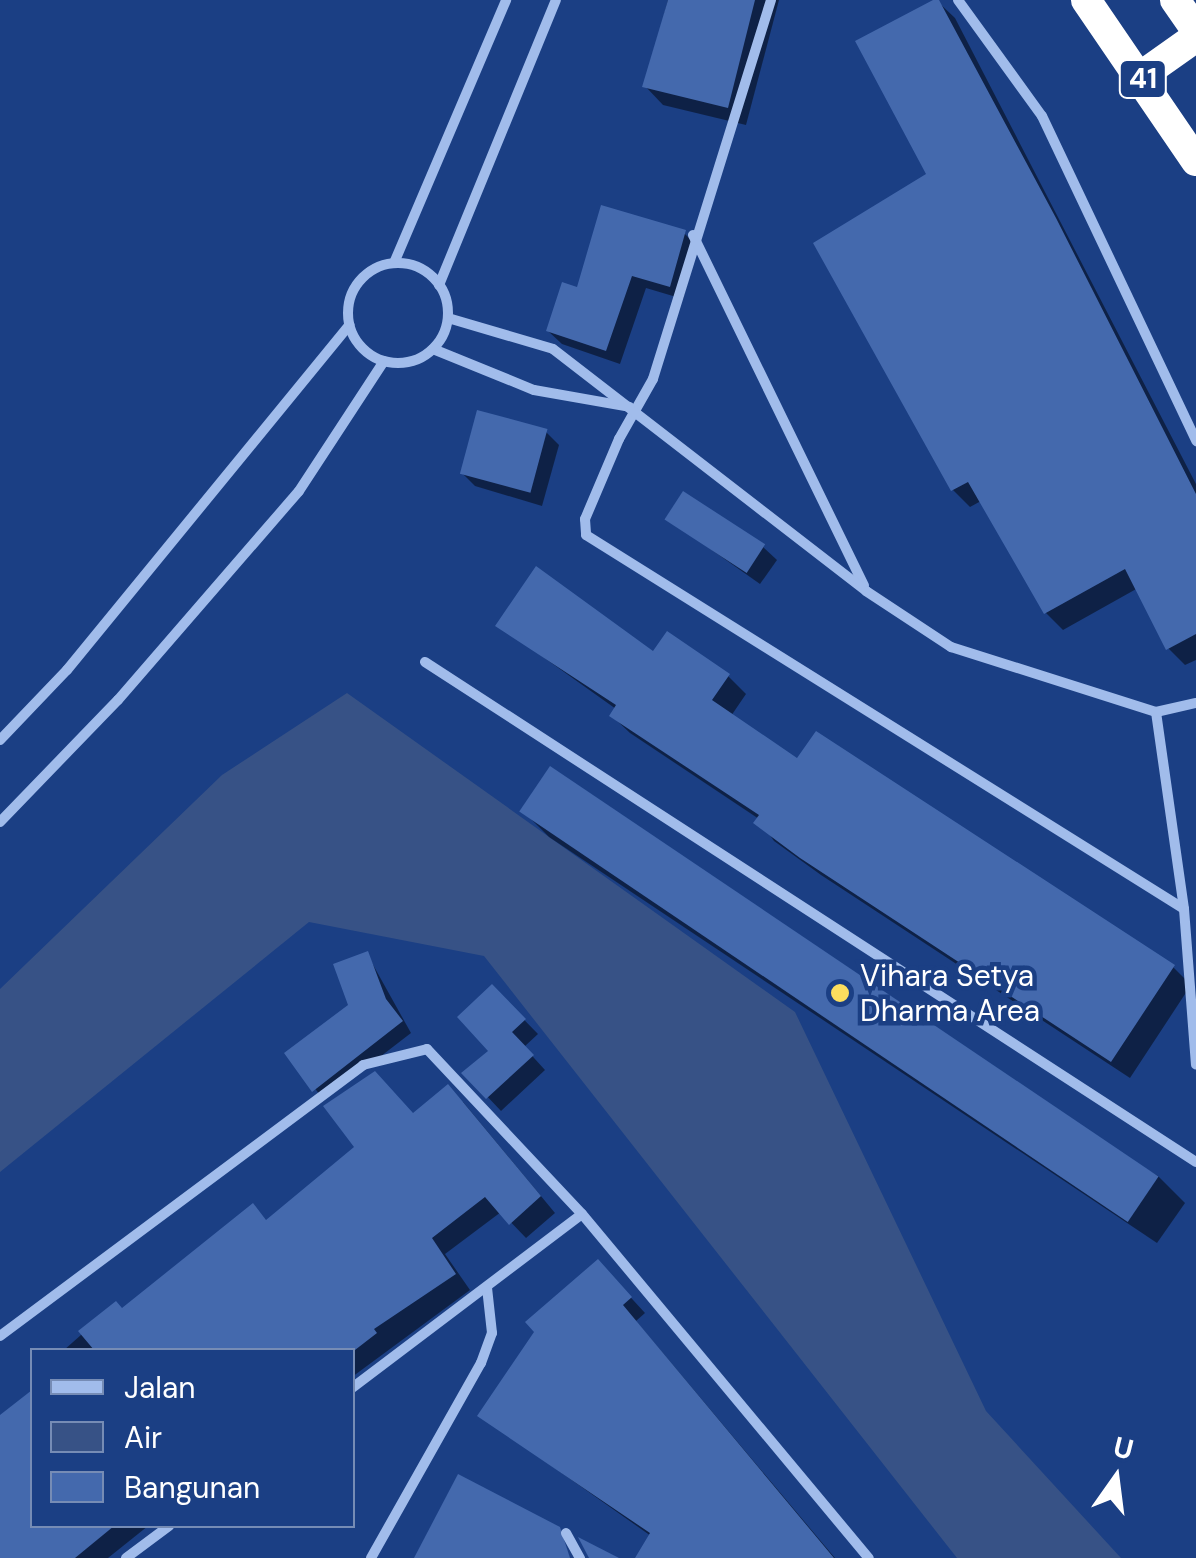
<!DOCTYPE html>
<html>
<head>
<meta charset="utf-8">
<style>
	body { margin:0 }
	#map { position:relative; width:1196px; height:1558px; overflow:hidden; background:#1b3f84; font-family:"DM Sans",sans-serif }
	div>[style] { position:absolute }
	.water>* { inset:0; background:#375286 }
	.shadow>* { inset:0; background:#0007 }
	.building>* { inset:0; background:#4469ad; transform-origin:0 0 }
	.street>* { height:10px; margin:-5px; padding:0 5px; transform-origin:5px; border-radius:5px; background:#a1bceb }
	.street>.ring { margin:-5px; padding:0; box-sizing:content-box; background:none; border:10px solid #a1bceb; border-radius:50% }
	.highway>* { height:30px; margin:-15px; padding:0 15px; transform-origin:15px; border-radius:15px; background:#fff }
	.dots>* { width:28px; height:28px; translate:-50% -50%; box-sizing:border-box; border:5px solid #1b3f84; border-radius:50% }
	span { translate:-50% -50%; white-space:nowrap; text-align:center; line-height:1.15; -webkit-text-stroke:9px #1b3f84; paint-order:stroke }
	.shield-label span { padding:2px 8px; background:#1b3f84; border:2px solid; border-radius:8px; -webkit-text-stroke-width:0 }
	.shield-label { font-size:28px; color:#fff; font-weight:700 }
	.poi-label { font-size:30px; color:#fff }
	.left { translate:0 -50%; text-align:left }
	.legend { position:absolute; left:30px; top:1348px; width:325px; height:180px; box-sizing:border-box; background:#1b3f84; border:2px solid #768cb5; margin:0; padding:12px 18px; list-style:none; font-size:30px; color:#fff }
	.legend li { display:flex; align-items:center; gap:20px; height:50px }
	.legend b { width:50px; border:2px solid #768cb5 }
	.north { position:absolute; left:1066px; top:1428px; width:100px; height:100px; -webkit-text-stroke:8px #1b3f84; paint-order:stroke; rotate:14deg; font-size:28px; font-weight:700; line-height:40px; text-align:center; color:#fff }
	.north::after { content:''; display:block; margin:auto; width:35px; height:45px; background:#fff; clip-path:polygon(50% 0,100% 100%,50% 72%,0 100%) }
</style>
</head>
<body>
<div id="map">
	<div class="water">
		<i style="clip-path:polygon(347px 693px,795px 1012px,986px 1411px,1121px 1558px,957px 1558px,484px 956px,309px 922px,0 1172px,0 989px,222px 775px)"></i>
	</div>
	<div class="shadow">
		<i style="clip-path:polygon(668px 0,779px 0,746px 125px,663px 105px,645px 86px)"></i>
		<i style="clip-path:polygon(937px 1px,955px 18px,1196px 484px,1196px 660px,1185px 665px,1168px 648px,1138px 588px,1063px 630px,1046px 613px,981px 501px,970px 507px,953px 490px,816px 244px,929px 175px)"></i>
		<i style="clip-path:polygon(684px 233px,698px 247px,683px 299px,646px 288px,620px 364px,562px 344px,548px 331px,578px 290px)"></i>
		<i style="clip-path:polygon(545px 431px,559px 445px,542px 506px,475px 486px,461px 472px)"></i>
		<i style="clip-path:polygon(668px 519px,763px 547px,777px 560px,760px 584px)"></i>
		<i style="clip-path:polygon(498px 625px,728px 676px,746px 694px,731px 716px,797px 761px,1173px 967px,1191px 985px,1130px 1078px,821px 875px,774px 841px,759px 819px,630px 733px,612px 716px,616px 709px)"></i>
		<i style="clip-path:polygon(523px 811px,1158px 1176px,1185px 1203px,1157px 1243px,549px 837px)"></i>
		<i style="clip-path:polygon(367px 954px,411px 1033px,324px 1100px,287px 1053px,351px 1006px)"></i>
		<i style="clip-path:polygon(492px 987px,538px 1034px,524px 1047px,545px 1070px,501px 1111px,465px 1073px,492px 1051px)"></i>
		<i style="clip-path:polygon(463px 1102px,555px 1213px,526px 1238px,501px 1212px,445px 1254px,470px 1290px,352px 1377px,352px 1350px,64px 1350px,116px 1304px,122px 1311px,268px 1222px,413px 1115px)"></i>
		<i style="clip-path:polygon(612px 1277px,645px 1313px,636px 1321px,835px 1558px,638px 1558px,651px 1536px,481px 1416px)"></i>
		<i style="clip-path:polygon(32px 1393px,32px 1526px,148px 1526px,108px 1558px,0 1558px,0 1418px)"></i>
	</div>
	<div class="building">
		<i style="clip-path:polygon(668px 0,755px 0,728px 108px,642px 87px)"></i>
		<i style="clip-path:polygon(933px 0,939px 0,1056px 218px,1196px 494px,1196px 634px,1166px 650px,1125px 569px,1044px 614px,968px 482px,951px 491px,813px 243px,926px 174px,855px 41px)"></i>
		<i style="clip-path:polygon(601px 205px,686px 230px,670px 287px,632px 276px,606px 351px,546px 331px,562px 282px,577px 287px)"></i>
		<i style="left:477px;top:410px;width:73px;height:66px;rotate:15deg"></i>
		<i style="left:683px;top:491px;width:98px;height:34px;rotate:33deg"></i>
		<i style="clip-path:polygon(536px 566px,653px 651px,667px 631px,730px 674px,712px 700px,797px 758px,816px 731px,1175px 965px,1111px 1062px,800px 858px,753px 823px,759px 815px,609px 716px,616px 705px,495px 626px)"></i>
		<i style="left:550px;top:766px;width:734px;height:55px;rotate:34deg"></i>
		<i style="clip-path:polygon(368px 951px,386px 999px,403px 1021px,312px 1092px,284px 1053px,348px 1005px,333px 964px)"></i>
		<i style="clip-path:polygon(492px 984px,526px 1019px,512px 1032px,534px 1055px,486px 1099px,461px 1073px,488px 1051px,457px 1017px)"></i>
		<i style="clip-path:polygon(375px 1071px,413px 1113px,448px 1084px,541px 1196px,509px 1225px,485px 1197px,432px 1238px,456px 1274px,374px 1329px,377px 1333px,355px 1350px,94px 1350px,78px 1331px,116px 1301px,122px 1308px,253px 1203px,266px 1220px,354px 1147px,323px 1106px)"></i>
		<i style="clip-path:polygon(598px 1259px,632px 1297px,623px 1305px,834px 1558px,635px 1558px,650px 1533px,477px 1416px,534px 1332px,525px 1322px)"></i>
		<i style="clip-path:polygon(32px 1390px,32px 1526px,114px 1526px,75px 1558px,0 1558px,0 1415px)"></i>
		<i style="clip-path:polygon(458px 1474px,560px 1527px,570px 1558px,414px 1558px)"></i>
		<i style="clip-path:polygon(578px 1537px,619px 1558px,589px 1558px)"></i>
	</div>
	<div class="street">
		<i style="left:771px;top:0;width:397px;rotate:107.3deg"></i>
		<i style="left:653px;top:379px;width:69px;rotate:119.5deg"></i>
		<i style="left:619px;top:439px;width:87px;rotate:113deg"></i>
		<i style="left:585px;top:519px;width:16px;rotate:86deg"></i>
		<i style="left:586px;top:535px;width:705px;rotate:32.02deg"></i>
		<i style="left:958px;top:0;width:143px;rotate:54.1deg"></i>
		<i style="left:1042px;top:116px;width:360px;rotate:64.6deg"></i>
		<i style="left:693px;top:235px;width:390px;rotate:64deg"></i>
		<i style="left:394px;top:263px;width:286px;rotate:-66.9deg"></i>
		<i class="ring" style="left:348px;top:263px;width:90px;height:90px"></i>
		<i style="left:439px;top:285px;width:308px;rotate:-67.7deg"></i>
		<i style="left:448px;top:318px;width:109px;rotate:16.4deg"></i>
		<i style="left:553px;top:349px;width:396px;rotate:37.7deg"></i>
		<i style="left:866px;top:591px;width:102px;rotate:33.4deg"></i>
		<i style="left:951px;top:647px;width:215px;rotate:17.6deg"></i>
		<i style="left:1156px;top:712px;width:41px;rotate:-12.7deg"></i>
		<i style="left:433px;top:349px;width:109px;rotate:22.1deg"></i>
		<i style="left:534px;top:390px;width:97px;rotate:10deg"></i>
		<i style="left:425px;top:662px;width:919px;rotate:32.96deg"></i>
		<i style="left:1156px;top:712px;width:199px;rotate:81.9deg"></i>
		<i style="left:1184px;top:909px;width:156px;rotate:85.6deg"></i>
		<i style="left:0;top:740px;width:97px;rotate:-46.3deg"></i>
		<i style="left:67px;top:670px;width:446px;rotate:-50.7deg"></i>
		<i style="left:0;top:822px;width:170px;rotate:-46deg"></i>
		<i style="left:118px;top:700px;width:276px;rotate:-49.1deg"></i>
		<i style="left:299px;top:491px;width:155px;rotate:-56.8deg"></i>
		<i style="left:0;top:1336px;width:453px;rotate:-36.7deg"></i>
		<i style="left:363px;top:1065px;width:66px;rotate:-14deg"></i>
		<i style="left:427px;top:1049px;width:226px;rotate:46.8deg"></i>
		<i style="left:582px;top:1214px;width:448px;rotate:50.2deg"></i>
		<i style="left:352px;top:1388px;width:288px;rotate:-37.1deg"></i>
		<i style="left:566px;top:1533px;width:29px;rotate:61deg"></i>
		<i style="left:126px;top:1558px;width:54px;rotate:-36.7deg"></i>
		<i style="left:371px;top:1558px;width:224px;rotate:-60.6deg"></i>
		<i style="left:481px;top:1363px;width:32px;rotate:-70deg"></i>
		<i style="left:492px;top:1333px;width:45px;rotate:-96.3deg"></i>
	</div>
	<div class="highway">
		<i style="left:1086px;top:0;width:195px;rotate:55.7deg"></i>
		<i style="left:1175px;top:0;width:37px;rotate:55deg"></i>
		<i style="left:1141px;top:76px;width:67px;rotate:-35.3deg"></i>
	</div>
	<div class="dots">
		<i style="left:840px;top:993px;background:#fcde5e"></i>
	</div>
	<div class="shield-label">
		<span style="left:1143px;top:79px">41</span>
	</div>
	<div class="poi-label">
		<span class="left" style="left:860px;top:993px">Vihara Setya<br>Dharma Area</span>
	</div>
	<ul class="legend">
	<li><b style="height:12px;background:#a1bceb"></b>Jalan</li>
	<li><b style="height:28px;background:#375286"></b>Air</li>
	<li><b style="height:28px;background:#4469ad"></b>Bangunan</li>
	</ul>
	<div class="north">U</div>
</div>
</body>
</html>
